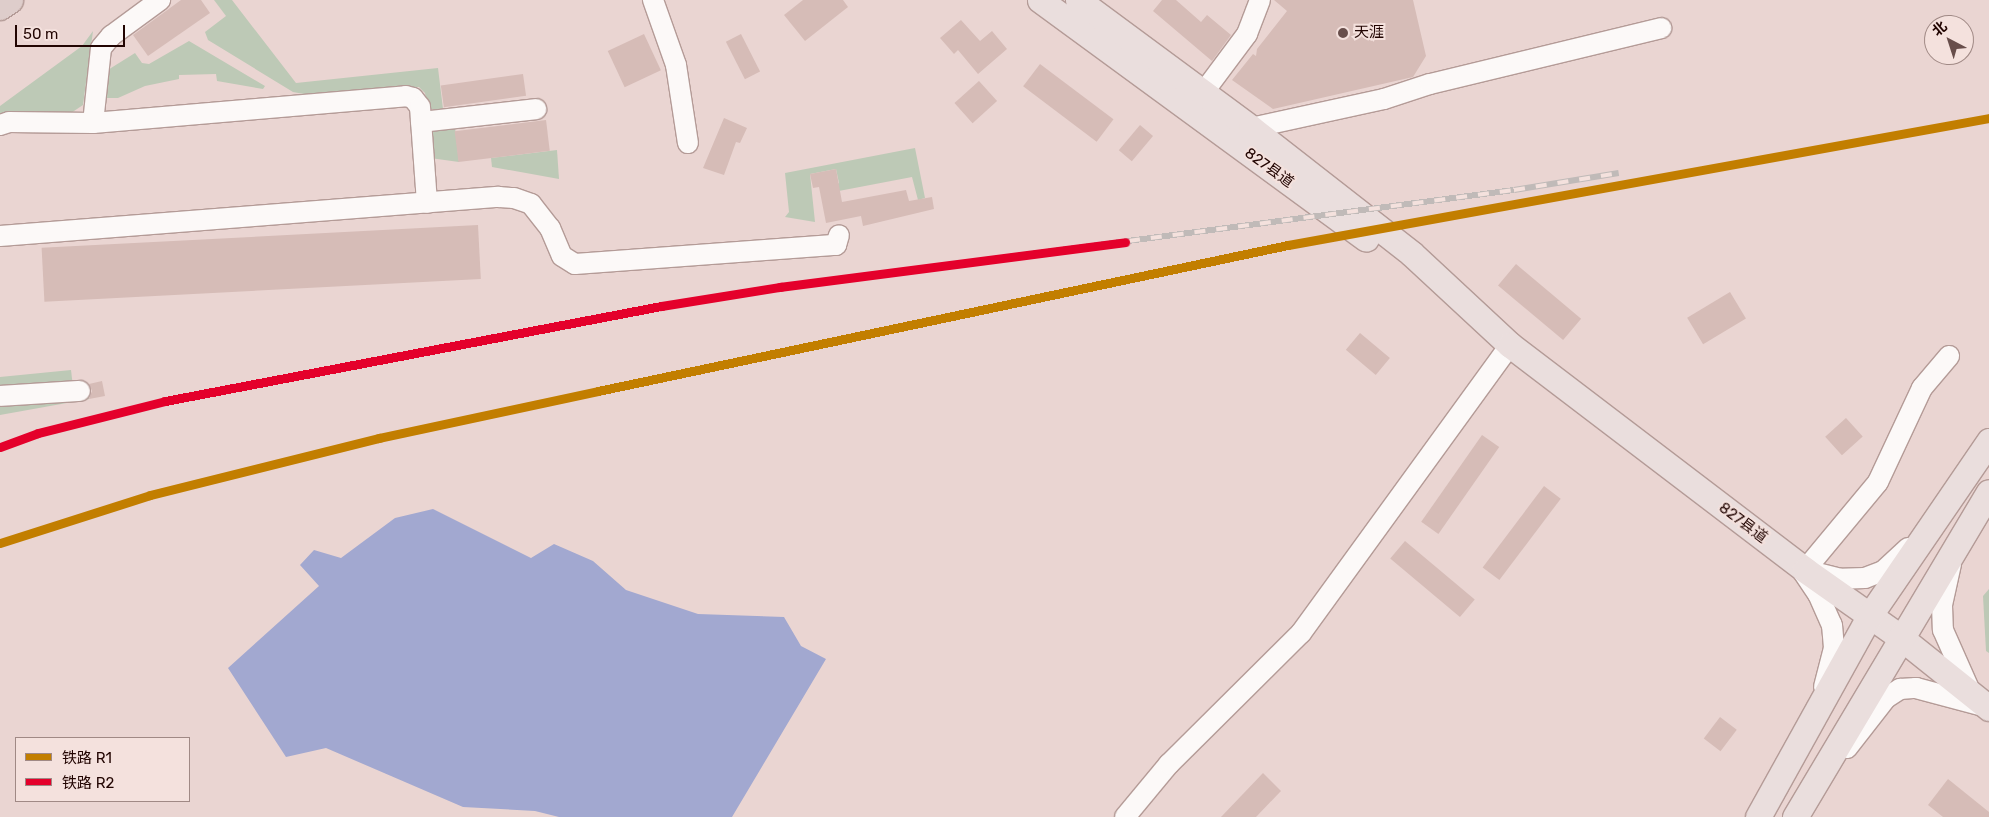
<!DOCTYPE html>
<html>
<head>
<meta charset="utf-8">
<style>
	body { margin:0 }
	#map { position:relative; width:1989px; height:817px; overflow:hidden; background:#ead5d2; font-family:Rubik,"Noto Sans SC",sans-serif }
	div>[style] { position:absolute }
	.green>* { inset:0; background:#bdc9b6 }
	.water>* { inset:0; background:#a2a8d0 }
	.building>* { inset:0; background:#d6bcb7; transform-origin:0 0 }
	.roads { filter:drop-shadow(1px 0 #b49b97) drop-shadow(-1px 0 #b49b97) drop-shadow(0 1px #b49b97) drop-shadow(0 -1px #b49b97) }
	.minor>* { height:20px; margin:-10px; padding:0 10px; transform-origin:10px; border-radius:10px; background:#fcf9f8 }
	.major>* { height:25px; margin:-12.5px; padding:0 12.5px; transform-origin:12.5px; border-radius:12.5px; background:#eadedd }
	.highway>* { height:28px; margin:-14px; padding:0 14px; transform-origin:14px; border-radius:14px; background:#decdcb }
	.rail>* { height:5.5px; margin-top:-2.75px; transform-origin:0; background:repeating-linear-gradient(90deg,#f4e1dd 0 11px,#c0bab8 0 22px); box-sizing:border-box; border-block:1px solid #c0bab8 }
	.rail-1>* { height:9px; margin:-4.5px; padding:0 4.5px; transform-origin:4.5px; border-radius:4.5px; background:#c27e00 }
	.rail-2>* { height:9px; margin:-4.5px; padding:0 4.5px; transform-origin:4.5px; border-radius:4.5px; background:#e4002b }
	.dots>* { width:14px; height:14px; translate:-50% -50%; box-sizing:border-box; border:2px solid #f4e1dd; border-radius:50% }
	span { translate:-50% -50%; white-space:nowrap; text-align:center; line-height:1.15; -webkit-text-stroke:4px #f4e1dd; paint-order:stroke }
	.poi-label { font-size:15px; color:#220502 }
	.left { translate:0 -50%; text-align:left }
	.street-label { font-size:15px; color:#220502 }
	.legend { position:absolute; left:15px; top:737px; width:175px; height:65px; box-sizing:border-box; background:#f4e1dd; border:1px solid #a08985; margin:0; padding:6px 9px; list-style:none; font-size:15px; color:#220502 }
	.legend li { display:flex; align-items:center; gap:10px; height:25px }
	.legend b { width:25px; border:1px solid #a08985 }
	.north { position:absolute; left:1924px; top:15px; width:50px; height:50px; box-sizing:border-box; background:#f4e1dd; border:1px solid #a08985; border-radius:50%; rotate:320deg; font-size:14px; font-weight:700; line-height:20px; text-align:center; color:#220502 }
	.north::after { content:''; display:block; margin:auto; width:18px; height:22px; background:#684e4b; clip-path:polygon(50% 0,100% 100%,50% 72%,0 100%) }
	.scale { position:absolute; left:15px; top:25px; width:110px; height:22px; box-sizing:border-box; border:2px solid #220502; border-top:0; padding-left:6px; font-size:15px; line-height:18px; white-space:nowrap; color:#220502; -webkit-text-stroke:4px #f4e1dd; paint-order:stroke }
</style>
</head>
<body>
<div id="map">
	<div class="green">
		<i style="clip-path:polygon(214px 0,232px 0,296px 83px,438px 68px,443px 109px,428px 109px,425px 93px,419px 87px,309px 95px,293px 92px,208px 40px,205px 32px,226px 16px)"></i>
		<i style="clip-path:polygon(93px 31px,83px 105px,71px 113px,0 118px,0 106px,82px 46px)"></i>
		<i style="clip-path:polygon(189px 41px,265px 86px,263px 89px,217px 81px,216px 74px,179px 75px,179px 79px,145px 86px,118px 98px,106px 98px,102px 94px,103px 73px,135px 53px,142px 63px,149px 64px)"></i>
		<i style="clip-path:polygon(455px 128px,459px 162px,430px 158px,429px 132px)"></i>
		<i style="clip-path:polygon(915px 148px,925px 198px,918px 200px,912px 177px,823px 194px,839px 183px,836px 169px,810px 174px,815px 222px,785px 217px,789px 212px,785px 173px)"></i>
		<i style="clip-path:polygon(557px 150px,559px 179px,492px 167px,491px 158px)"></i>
		<i style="clip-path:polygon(71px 370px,73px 387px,0 392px,0 377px)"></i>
		<i style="clip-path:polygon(88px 395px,89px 399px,0 415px,0 400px)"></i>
		<i style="clip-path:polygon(1989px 589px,1989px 653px,1986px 651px,1983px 596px)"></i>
	</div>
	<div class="water">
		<i style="clip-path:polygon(433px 509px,531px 558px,554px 544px,593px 561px,626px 590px,698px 614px,784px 617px,801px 646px,826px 659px,732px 817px,559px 817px,535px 811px,463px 807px,326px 748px,286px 757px,228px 668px,319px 586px,300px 565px,314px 550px,341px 558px,395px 518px)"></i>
	</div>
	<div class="building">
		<i style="clip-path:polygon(181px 0,201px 0,210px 13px,148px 56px,133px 35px)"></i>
		<i style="clip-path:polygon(803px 0,843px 0,848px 7px,805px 41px,784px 15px)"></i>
		<i style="clip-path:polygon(1162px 0,1176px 0,1201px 22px,1207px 15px,1231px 35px,1212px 61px,1153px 11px)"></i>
		<i style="clip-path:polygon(1274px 0,1413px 0,1426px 56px,1413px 77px,1273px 109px,1232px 80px,1253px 54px,1256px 56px,1257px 49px,1287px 11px)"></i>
		<i style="clip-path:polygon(961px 20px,980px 41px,992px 31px,1007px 49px,978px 74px,958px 50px,954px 54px,940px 38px)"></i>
		<i style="left:644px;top:34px;width:40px;height:40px;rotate:65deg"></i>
		<i style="left:741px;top:34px;width:42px;height:17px;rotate:63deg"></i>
		<i style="left:1040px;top:64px;width:92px;height:28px;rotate:37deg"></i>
		<i style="left:523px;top:74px;width:22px;height:83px;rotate:82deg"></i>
		<i style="left:979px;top:81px;width:27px;height:33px;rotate:48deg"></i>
		<i style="clip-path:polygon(724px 118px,747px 128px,740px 143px,736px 142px,724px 175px,703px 168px)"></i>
		<i style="left:546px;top:120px;width:31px;height:92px;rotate:83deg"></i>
		<i style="left:1140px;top:125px;width:17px;height:33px;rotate:40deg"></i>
		<i style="clip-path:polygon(836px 169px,842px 202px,906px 190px,909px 201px,932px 197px,934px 209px,863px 226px,861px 216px,826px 223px,819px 187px,813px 188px,810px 174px)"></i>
		<i style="left:478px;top:225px;width:54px;height:437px;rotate:87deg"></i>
		<i style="left:1516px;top:264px;width:85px;height:28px;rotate:40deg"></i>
		<i style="left:1730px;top:292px;width:31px;height:50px;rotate:59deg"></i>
		<i style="left:1360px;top:333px;width:39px;height:22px;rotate:40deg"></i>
		<i style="clip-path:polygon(102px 381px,105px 396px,89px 399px,92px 391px,89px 384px)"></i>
		<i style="left:1846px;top:418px;width:25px;height:28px;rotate:48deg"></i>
		<i style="left:1482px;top:435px;width:21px;height:106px;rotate:35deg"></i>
		<i style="left:1544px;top:486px;width:21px;height:102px;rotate:37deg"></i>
		<i style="left:1405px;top:541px;width:91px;height:23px;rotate:40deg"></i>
		<i style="left:1720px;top:717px;width:21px;height:27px;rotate:37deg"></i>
		<i style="clip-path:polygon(1263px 773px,1281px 791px,1256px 817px,1221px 817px)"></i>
		<i style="clip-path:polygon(1948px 779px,1989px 812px,1989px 817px,1943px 817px,1928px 805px)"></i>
	</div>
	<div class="roads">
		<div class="minor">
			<i style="left:653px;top:0;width:69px;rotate:70.5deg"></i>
			<i style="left:676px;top:65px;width:79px;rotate:81.3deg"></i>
			<i style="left:1203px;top:93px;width:74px;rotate:-53.3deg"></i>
			<i style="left:1247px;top:34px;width:36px;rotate:-69deg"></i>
			<i style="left:421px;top:122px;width:116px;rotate:-6.4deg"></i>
			<i style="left:93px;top:123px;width:75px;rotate:-83.9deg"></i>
			<i style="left:101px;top:48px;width:16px;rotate:-50deg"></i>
			<i style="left:111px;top:36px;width:61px;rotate:-36.3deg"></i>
			<i style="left:0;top:125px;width:9px;rotate:-18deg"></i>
			<i style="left:9px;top:122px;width:84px;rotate:0.7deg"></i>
			<i style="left:93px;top:123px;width:314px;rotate:-4.9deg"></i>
			<i style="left:406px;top:96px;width:7px;rotate:16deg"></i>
			<i style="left:413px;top:98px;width:11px;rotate:52deg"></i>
			<i style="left:420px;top:107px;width:96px;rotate:85.8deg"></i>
			<i style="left:1251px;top:128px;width:136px;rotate:-12.3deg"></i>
			<i style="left:1384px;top:99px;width:48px;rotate:-18.1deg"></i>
			<i style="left:1430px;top:84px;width:238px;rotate:-13.6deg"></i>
			<i style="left:0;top:236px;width:500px;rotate:-4.5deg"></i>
			<i style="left:498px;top:197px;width:16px;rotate:4deg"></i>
			<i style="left:514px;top:198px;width:18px;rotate:19deg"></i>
			<i style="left:531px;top:204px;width:31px;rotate:52deg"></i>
			<i style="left:550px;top:228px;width:30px;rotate:67deg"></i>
			<i style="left:562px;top:256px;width:15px;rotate:32deg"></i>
			<i style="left:575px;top:264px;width:262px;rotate:-4.2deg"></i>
			<i style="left:836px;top:245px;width:10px;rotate:-73deg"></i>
			<i style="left:0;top:396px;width:80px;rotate:-3.6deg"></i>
			<i style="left:1908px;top:548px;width:34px;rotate:137deg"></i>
			<i style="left:1883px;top:571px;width:19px;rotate:159deg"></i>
			<i style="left:1865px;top:578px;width:24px;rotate:178deg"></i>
			<i style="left:1841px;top:579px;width:37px;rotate:-166deg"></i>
			<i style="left:1805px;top:570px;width:114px;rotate:-50.3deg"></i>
			<i style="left:1878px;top:482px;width:104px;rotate:-64.9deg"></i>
			<i style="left:1922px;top:388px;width:42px;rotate:-49.8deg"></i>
			<i style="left:1951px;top:564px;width:42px;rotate:102.4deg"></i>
			<i style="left:1942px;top:605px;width:25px;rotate:88deg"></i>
			<i style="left:1943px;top:630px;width:67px;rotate:66.1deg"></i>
			<i style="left:1803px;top:572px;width:27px;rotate:56deg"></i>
			<i style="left:1818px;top:594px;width:34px;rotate:66deg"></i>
			<i style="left:1832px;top:625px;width:23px;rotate:85deg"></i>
			<i style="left:1834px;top:648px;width:40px;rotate:104.4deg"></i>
			<i style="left:1847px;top:748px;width:63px;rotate:-52deg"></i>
			<i style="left:1886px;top:698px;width:17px;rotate:-33deg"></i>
			<i style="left:1900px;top:689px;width:16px;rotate:-4deg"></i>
			<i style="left:1916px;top:688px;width:69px;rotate:15deg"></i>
			<i style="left:1125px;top:817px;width:69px;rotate:-50.3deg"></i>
			<i style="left:1169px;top:764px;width:186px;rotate:-44.8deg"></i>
			<i style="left:1301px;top:633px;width:356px;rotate:-54deg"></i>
		</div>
		<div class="major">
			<i style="left:1040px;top:0;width:404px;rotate:36.2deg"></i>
			<i style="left:1078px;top:0;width:215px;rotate:36.5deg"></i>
			<i style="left:1251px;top:128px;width:204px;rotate:38deg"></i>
			<i style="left:1412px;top:254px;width:134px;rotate:42.9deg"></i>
			<i style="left:1510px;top:345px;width:371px;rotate:37.3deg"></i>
			<i style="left:1805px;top:570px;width:116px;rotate:35.2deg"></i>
			<i style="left:1900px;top:637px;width:114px;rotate:38.6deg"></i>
			<i style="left:1758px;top:817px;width:231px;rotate:-61deg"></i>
			<i style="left:1870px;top:615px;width:211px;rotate:-55.6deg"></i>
			<i style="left:1795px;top:817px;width:378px;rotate:-59.2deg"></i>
		</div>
		<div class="highway">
			<i style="left:0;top:6px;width:11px;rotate:-34deg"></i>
		</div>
	</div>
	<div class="rail">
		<i style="left:0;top:447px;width:40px;rotate:-20.2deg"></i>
		<i style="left:38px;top:433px;width:131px;rotate:-14.1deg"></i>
		<i style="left:165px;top:401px;width:505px;rotate:-10.84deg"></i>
		<i style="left:661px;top:306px;width:121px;rotate:-9.1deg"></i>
		<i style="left:780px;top:287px;width:740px;rotate:-7.53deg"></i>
		<i style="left:1514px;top:190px;width:106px;rotate:-9.2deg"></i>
	</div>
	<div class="rail-1">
		<i style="left:0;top:543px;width:157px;rotate:-17.7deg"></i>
		<i style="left:150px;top:495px;width:236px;rotate:-14deg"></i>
		<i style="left:379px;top:438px;width:224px;rotate:-12.1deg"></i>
		<i style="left:598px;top:391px;width:705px;rotate:-11.95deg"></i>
		<i style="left:1288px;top:245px;width:712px;rotate:-10.27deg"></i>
	</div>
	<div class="rail-2">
		<i style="left:0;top:447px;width:40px;rotate:-20.2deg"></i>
		<i style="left:38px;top:433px;width:131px;rotate:-14.1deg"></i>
		<i style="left:165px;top:401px;width:505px;rotate:-10.84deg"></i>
		<i style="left:661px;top:306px;width:121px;rotate:-9.1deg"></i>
		<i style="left:780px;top:287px;width:348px;rotate:-7.4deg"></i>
	</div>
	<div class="dots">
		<i style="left:1343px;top:33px;background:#684e4b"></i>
	</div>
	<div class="poi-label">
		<span class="left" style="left:1354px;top:33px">天涯</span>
	</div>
	<div class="street-label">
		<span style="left:1269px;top:168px;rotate:36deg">827县道</span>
		<span style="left:1743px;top:523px;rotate:37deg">827县道</span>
	</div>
	<ul class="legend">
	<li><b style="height:6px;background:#c27e00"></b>铁路 R1</li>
	<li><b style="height:6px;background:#e4002b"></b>铁路 R2</li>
	</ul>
	<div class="north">北</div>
	<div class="scale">50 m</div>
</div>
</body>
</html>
